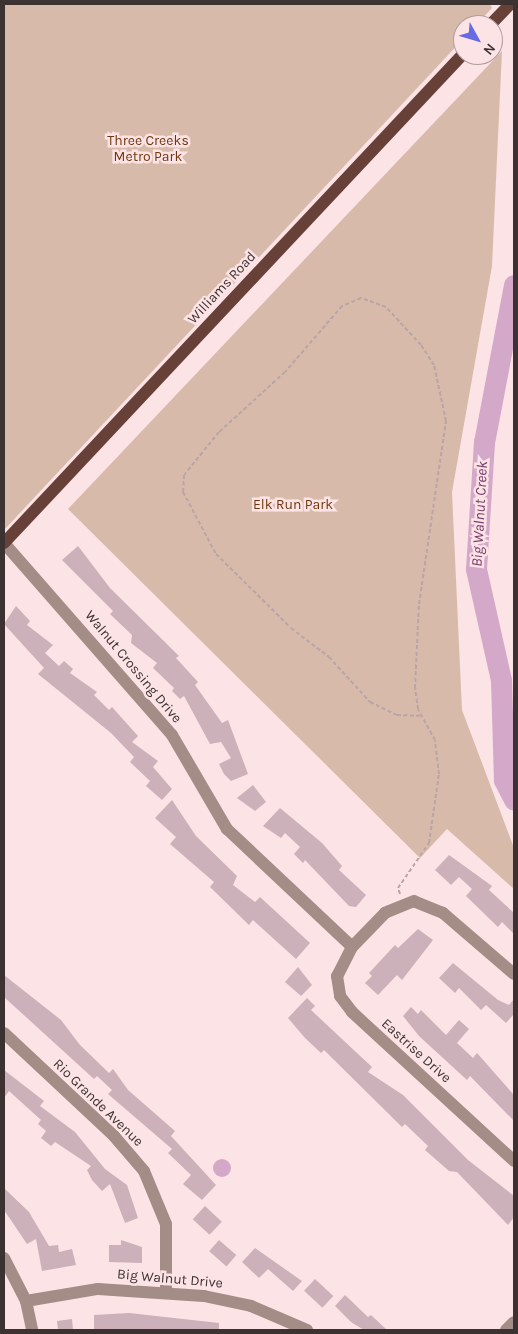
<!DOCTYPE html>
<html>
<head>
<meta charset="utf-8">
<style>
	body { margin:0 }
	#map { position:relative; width:518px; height:1334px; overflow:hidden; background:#fce3e5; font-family:Karla,sans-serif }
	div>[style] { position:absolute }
	.green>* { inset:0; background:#d8baaa }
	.water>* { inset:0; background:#d3a8c9 }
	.round { border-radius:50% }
	.river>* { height:21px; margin:-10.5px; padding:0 10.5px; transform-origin:10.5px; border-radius:10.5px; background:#d3a8c9 }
	.building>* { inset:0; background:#ccb1bb; transform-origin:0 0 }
	.path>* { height:2px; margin-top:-1px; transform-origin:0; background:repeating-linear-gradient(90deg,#b9a5a6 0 4px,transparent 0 6.5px) }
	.minor>* { height:12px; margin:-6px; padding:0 6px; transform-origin:6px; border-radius:6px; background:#a48c87 }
	.major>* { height:12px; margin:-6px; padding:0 6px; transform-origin:6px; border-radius:6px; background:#674038 }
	span { translate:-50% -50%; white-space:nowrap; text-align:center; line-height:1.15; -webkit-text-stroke:5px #fce3e5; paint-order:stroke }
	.park-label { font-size:14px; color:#71360c }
	.street-label { font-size:14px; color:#3d3232 }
	.water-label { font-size:15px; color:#753e6b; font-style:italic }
	.frame { position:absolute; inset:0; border:5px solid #3d3232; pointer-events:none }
	.north { position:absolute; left:453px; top:15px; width:50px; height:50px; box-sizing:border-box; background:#fce3e5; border:1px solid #b09c9d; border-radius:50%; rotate:129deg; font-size:14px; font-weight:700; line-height:20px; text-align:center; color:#3d3232 }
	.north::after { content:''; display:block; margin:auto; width:18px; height:22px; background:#666ae3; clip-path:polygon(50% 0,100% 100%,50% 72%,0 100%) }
</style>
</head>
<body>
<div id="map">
	<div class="green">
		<i style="clip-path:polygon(4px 4px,490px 4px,492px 8px,476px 25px,463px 25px,463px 39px,4px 530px)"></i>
		<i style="clip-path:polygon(502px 51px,492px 266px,452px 492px,462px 710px,514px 848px,514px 889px,447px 829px,420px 858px,68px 509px)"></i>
	</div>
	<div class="water">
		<i class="round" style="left:213px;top:1159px;width:18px;height:18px"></i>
	</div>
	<div class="river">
		<i style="left:514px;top:285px;width:160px;rotate:100.8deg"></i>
		<i style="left:484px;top:442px;width:127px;rotate:93.6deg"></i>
		<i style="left:476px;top:569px;width:114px;rotate:77.3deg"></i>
		<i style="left:501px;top:680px;width:100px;rotate:88.3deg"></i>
		<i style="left:504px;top:780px;width:22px;rotate:63deg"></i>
	</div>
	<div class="building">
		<i style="clip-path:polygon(78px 546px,110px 588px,179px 656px,176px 658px,198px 682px,195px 685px,222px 723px,228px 720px,248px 774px,231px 781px,224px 774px,219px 764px,231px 758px,221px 742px,210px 744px,184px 696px,180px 699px,172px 691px,174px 688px,153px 668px,157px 663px,131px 643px,132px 635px,110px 614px,113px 611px,62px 560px)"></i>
		<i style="clip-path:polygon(16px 606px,30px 621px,27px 625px,53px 645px,45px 653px,59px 666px,64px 661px,73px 669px,70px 673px,97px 692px,94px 695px,109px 710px,112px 707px,138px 736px,132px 742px,158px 761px,153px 767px,172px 789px,162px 800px,146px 786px,150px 781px,130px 762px,134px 757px,111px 733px,38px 674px,44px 668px,4px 624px)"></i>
		<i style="clip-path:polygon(253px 785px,266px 802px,255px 811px,237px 798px)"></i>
		<i style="clip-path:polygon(172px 800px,196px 836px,237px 876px,233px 885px,255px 902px,260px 897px,310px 943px,296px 959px,253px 920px,249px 925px,210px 887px,214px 882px,170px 844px,176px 837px,155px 818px)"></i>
		<i style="clip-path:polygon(280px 808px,322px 843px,342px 866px,339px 870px,366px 895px,356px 907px,349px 906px,305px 860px,303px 863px,294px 854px,300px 847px,285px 833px,281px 838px,263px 826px)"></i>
		<i style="clip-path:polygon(449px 855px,492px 886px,489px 890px,514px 913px,514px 934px,502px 922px,498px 927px,466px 896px,472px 889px,459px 877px,451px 885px,435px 870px)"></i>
		<i style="clip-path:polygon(418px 929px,433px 940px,402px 980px,397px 975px,378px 995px,365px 983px,372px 976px,369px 973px,395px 945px,398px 948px)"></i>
		<i style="clip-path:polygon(453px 963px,498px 1000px,509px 1005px,514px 999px,514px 1014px,506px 1023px,486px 1005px,481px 1010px,459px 988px,455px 993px,439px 978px)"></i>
		<i style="clip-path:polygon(298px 967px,312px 985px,301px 996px,285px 982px)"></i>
		<i style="clip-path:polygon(4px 975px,61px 1020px,80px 1045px,109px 1073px,113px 1069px,128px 1090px,175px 1131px,171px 1136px,216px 1185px,202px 1200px,183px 1184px,191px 1175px,168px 1153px,172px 1149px,108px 1094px,112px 1090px,97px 1076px,94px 1079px,4px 997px)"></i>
		<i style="clip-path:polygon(307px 998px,315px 1006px,311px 1010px,372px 1067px,368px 1072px,403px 1095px,468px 1160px,514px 1196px,514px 1217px,508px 1225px,457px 1172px,449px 1171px,425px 1150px,428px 1146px,405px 1124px,402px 1127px,324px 1050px,321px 1053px,305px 1038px,288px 1018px)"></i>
		<i style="clip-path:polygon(411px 1007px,418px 1014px,421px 1010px,446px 1035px,459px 1020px,469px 1029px,457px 1043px,473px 1058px,477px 1053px,514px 1095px,514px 1121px,470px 1076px,467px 1080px,419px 1036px,403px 1016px)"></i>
		<i style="clip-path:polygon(4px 1070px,44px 1101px,40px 1106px,75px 1132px,105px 1169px,127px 1185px,138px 1218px,125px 1223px,110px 1184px,102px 1191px,92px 1180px,87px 1170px,91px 1166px,55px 1142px,51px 1146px,41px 1138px,46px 1131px,38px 1124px,41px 1120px,9px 1091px,4px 1098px)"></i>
		<i style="clip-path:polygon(4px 1188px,29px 1212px,49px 1246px,58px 1245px,59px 1252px,72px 1249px,76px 1265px,42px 1271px,36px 1239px,27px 1244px,4px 1210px)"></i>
		<i style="left:205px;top:1206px;width:23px;height:18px;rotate:43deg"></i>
		<i style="clip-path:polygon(121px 1240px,142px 1247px,142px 1263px,109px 1262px,109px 1245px,121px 1245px)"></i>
		<i style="left:219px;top:1240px;width:23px;height:15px;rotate:41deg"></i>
		<i style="clip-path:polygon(255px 1248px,302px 1281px,293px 1291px,268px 1269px,259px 1278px,242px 1262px)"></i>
		<i style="left:315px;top:1279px;width:25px;height:16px;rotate:43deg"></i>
		<i style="clip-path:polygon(345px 1295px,368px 1317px,371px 1315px,387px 1330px,364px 1330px,351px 1322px,335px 1306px)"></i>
		<i style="clip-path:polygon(129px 1313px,219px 1323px,219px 1330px,94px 1330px,94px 1315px)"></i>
		<i style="clip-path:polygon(72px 1319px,73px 1330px,58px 1330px,57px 1321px)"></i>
	</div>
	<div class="path">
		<i style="left:400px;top:894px;width:6px;rotate:-108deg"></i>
		<i style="left:398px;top:888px;width:55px;rotate:-55.4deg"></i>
		<i style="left:429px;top:843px;width:70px;rotate:-81.8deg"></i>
		<i style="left:439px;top:774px;width:34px;rotate:-97deg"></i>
		<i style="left:435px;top:740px;width:35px;rotate:-119deg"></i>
		<i style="left:418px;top:709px;width:21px;rotate:-98deg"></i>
		<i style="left:415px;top:688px;width:84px;rotate:-87.3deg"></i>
		<i style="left:419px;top:604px;width:185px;rotate:-81.6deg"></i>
		<i style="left:446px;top:421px;width:57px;rotate:-102.1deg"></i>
		<i style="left:434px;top:365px;width:24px;rotate:-123deg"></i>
		<i style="left:421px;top:345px;width:52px;rotate:-132.6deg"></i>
		<i style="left:386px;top:307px;width:27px;rotate:-160deg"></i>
		<i style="left:361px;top:298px;width:21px;rotate:157deg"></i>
		<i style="left:342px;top:306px;width:87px;rotate:130.8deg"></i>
		<i style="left:285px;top:372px;width:89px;rotate:137.7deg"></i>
		<i style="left:219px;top:432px;width:55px;rotate:129.1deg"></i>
		<i style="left:184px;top:475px;width:17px;rotate:93deg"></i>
		<i style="left:183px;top:492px;width:70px;rotate:62deg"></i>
		<i style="left:216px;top:554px;width:105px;rotate:44.6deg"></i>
		<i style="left:291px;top:628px;width:48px;rotate:37.3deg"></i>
		<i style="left:329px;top:657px;width:61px;rotate:47.7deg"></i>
		<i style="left:370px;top:702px;width:30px;rotate:26deg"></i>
		<i style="left:397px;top:715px;width:24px;rotate:2deg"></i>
	</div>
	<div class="minor">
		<i style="left:4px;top:543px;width:255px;rotate:48.8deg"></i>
		<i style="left:172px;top:735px;width:109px;rotate:59.7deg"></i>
		<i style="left:227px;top:829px;width:172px;rotate:43.3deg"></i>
		<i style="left:514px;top:974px;width:94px;rotate:-139.3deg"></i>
		<i style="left:443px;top:913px;width:31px;rotate:-158deg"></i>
		<i style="left:414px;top:901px;width:31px;rotate:158deg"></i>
		<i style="left:385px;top:913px;width:47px;rotate:134.1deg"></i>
		<i style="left:352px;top:947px;width:33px;rotate:117deg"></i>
		<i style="left:337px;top:976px;width:20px;rotate:81deg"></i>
		<i style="left:340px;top:996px;width:20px;rotate:53deg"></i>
		<i style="left:352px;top:1012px;width:220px;rotate:42.6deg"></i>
		<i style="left:4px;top:1033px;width:151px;rotate:43.1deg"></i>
		<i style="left:114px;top:1136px;width:46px;rotate:49.4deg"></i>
		<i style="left:144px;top:1171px;width:57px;rotate:67.5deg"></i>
		<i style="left:166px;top:1224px;width:68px;rotate:90deg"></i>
		<i style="left:4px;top:1258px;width:48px;rotate:62.9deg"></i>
		<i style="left:26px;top:1301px;width:30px;rotate:78deg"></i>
		<i style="left:26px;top:1301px;width:73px;rotate:-9.5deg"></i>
		<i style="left:98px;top:1289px;width:106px;rotate:3.8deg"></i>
		<i style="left:204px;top:1296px;width:48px;rotate:12deg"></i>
		<i style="left:251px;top:1306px;width:61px;rotate:23.2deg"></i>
		<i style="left:506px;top:1330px;width:11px;rotate:-45deg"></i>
	</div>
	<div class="major">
		<i style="left:490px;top:25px;width:29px;rotate:-46deg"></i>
		<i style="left:4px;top:543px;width:671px;rotate:-46.81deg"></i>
	</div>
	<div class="park-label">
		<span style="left:148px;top:149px">Three Creeks<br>Metro Park</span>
		<span style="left:293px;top:505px">Elk Run Park</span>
	</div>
	<div class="street-label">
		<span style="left:222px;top:288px;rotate:-47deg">Williams Road</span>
		<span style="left:133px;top:667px;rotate:50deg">Walnut Crossing Drive</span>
		<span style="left:416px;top:1051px;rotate:42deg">Eastrise Drive</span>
		<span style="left:98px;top:1103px;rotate:44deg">Rio Grande Avenue</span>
		<span style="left:170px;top:1279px;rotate:5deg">Big Walnut Drive</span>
	</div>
	<div class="water-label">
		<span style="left:480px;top:514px;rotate:-87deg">Big Walnut Creek</span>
	</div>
	<div class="frame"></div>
	<div class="north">N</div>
</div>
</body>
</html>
